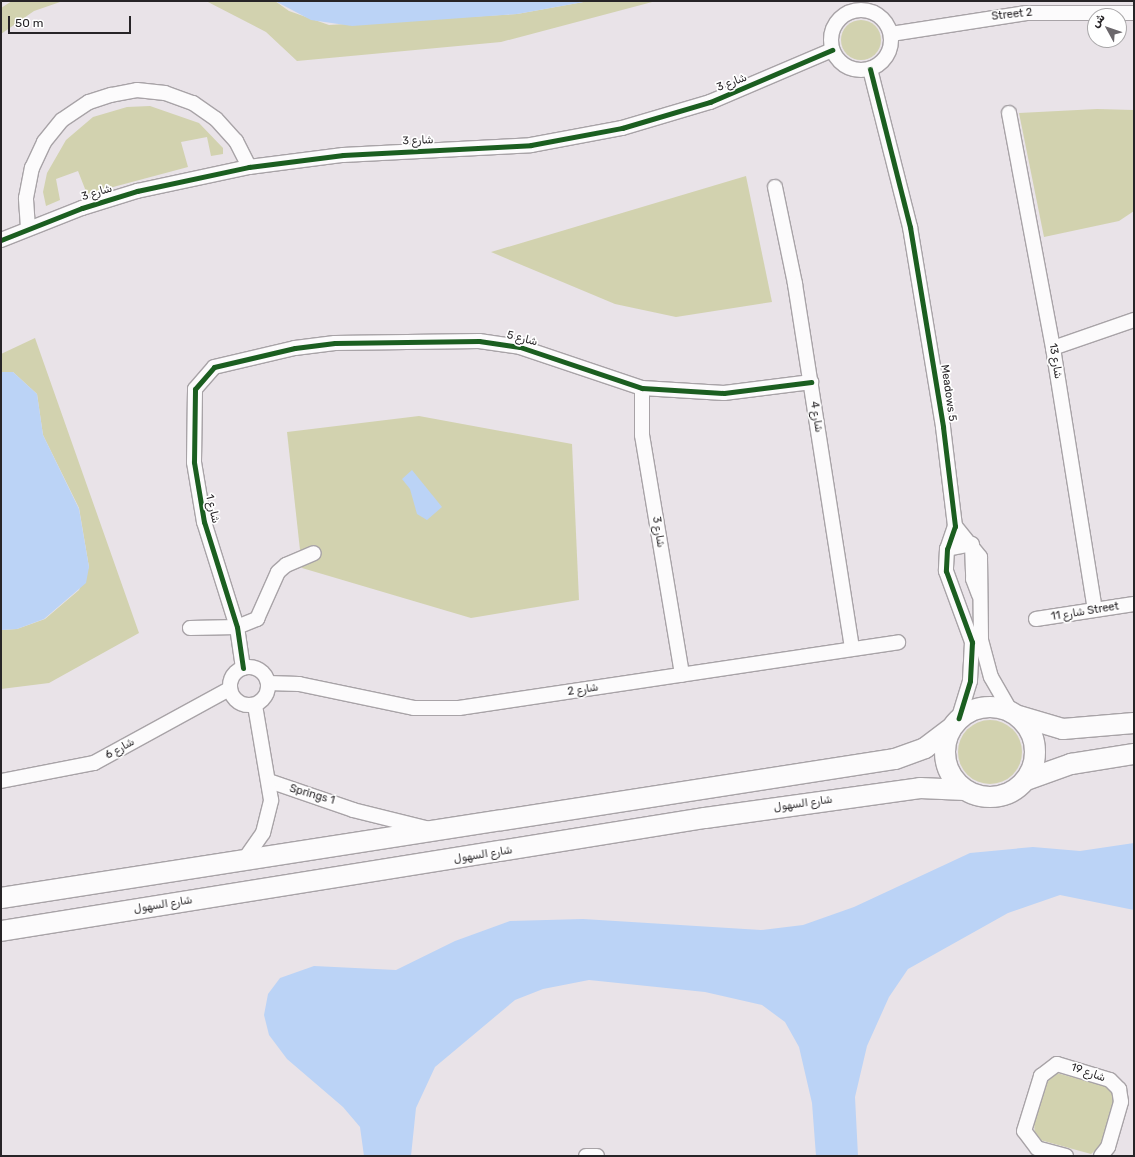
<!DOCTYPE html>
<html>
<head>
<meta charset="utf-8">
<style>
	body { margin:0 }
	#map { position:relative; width:1135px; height:1157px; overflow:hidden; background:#e9e3e8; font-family:Rubik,Vazirmatn,sans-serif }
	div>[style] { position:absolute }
	.green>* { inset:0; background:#d2d2af }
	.round { border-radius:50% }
	.water>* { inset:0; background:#bbd3f6 }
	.roads { filter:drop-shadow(1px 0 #a8a3a7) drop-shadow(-1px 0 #a8a3a7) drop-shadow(0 1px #a8a3a7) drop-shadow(0 -1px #a8a3a7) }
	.minor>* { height:14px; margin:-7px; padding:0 7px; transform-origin:7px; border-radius:7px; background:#fcfbfc }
	.minor>.ring { margin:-7px; padding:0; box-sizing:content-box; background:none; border:14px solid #fcfbfc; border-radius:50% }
	.secondary>* { height:20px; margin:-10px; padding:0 10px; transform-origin:10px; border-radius:10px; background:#fcfbfc }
	.secondary>.ring { margin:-10px; padding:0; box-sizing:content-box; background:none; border:20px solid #fcfbfc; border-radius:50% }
	.cycleway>* { height:5px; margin:-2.5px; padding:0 2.5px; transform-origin:2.5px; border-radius:2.5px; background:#1b5e20 }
	span { translate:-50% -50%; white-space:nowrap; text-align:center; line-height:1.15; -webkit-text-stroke:3.5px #fff; paint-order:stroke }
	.street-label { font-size:11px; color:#272427 }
	.frame { position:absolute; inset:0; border:2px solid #272427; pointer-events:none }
	.north { position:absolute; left:1087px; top:8px; width:40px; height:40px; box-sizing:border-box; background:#fff; border:1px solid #a9a7a9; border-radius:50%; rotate:310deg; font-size:11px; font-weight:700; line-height:16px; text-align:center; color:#272427 }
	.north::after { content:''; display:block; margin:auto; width:14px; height:18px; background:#6b676b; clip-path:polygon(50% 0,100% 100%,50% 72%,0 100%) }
	.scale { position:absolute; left:8px; top:16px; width:123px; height:18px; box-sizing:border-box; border:2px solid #272427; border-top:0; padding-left:5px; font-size:12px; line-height:14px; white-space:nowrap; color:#272427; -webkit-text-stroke:3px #fff; paint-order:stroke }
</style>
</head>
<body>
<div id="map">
	<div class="green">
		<i style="clip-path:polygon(12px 1px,63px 1px,34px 11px,1px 34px,1px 8px)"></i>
		<i style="clip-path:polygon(206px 1px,275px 1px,289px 11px,329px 25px,517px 14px,589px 1px,656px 1px,501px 42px,297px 61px,266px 32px)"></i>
		<i class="round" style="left:841px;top:20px;width:40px;height:40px"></i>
		<i style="clip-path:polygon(150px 106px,199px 123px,223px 148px,223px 154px,211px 156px,207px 137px,181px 142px,188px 167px,87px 194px,78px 171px,56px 179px,60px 200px,46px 206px,43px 192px,47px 173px,66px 140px,93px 117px,127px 107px)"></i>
		<i style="clip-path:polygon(1097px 109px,1134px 110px,1134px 211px,1119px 221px,1044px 237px,1019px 113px)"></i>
		<i style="clip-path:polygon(746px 176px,772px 302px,676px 317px,615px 304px,491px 252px)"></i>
		<i style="clip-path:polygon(35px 338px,139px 633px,49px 683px,1px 689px,1px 630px,17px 629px,45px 619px,79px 590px,89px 567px,79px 508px,43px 435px,37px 394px,13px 372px,1px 372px,1px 354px)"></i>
		<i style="clip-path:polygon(419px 416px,572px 444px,579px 600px,471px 618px,302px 568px,287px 432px)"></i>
		<i class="round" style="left:958px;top:720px;width:64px;height:64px"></i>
		<i style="clip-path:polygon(1057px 1073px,1108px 1087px,1115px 1096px,1101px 1146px,1091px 1154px,1040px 1140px,1035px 1136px,1034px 1123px,1047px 1082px)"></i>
	</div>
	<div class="water">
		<i style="clip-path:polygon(275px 1px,589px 1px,517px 14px,352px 26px,311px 20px)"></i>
		<i style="clip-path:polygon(1px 372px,13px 372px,37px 394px,43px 435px,79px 509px,89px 567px,86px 583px,44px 619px,17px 629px,1px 630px)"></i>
		<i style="clip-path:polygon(412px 470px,442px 507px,427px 520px,417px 514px,410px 489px,402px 479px)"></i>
		<i style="clip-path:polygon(1134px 843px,1134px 910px,1060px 895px,1008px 913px,908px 969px,889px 997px,867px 1046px,855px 1097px,858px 1156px,816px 1156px,812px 1103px,799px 1047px,785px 1022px,762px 1005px,705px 992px,589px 980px,543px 989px,515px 1000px,435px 1067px,416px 1108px,411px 1156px,364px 1156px,360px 1127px,343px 1107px,287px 1059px,269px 1035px,264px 1015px,268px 994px,280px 978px,314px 966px,396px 970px,455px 941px,510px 921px,583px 919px,761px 930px,803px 925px,854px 907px,970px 853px,1033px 847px,1080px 851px)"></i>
	</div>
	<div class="roads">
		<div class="minor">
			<i class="ring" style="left:831px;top:10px;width:46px;height:46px"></i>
			<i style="left:891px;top:34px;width:137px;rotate:-8.8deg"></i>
			<i style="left:1026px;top:13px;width:108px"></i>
			<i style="left:870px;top:69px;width:163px;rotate:75.8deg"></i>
			<i style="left:910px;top:227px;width:203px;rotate:80.6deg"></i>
			<i style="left:943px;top:427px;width:100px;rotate:83.1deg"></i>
			<i style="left:955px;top:526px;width:24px;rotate:109deg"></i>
			<i style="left:947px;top:549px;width:22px;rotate:93deg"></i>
			<i style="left:946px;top:571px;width:76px;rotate:69.9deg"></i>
			<i style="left:972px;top:642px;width:39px;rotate:93deg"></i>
			<i style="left:970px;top:681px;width:39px;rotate:107deg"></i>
			<i style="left:1009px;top:113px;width:239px;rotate:79.4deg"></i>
			<i style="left:1053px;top:348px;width:265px;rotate:80.9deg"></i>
			<i style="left:775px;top:187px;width:99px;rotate:78.3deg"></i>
			<i style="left:795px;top:284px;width:368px;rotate:81.1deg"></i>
			<i style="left:28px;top:228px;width:30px;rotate:-94deg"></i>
			<i style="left:26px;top:198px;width:31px;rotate:-79deg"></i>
			<i style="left:32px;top:168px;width:29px;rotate:-65deg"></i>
			<i style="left:44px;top:142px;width:28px;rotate:-51deg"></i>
			<i style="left:62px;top:120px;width:32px;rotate:-34deg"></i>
			<i style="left:89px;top:102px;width:23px;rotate:-18deg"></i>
			<i style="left:111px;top:95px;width:26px;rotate:-11deg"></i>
			<i style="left:137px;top:90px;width:28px;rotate:6deg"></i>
			<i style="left:165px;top:93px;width:30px;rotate:20deg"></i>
			<i style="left:193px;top:103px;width:28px;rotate:35deg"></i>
			<i style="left:216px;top:119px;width:30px;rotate:48deg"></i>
			<i style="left:236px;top:141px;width:29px;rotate:63deg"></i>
			<i style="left:1px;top:240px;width:87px;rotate:-21.6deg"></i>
			<i style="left:82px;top:208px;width:58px;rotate:-17.2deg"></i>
			<i style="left:137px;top:191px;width:115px;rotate:-12.1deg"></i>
			<i style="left:249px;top:167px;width:95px;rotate:-7.3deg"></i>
			<i style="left:343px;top:155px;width:188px;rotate:-3deg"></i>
			<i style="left:531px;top:145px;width:93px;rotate:-10.6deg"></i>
			<i style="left:622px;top:128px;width:92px;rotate:-16.5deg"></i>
			<i style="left:710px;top:102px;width:133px;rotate:-23.1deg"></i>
			<i style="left:1053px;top:348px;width:86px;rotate:-19.1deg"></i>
			<i style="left:642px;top:388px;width:47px;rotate:90deg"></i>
			<i style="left:642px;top:435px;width:243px;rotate:80.5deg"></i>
			<i style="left:955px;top:526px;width:40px;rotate:51deg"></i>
			<i style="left:980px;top:557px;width:83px;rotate:89.3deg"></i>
			<i style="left:981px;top:640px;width:38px;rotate:75deg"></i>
			<i style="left:991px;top:677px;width:38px;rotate:60deg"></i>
			<i style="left:947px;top:549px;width:25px;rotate:-11deg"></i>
			<i style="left:972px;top:544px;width:35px;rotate:88deg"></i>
			<i style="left:973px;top:579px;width:17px;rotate:69deg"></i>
			<i style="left:1036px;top:619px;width:99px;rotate:-8.7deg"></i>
			<i style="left:190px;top:628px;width:47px;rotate:-1.2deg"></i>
			<i style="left:237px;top:627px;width:22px;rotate:-22deg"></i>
			<i style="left:257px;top:619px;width:51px;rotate:-65.9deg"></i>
			<i style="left:278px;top:572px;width:11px;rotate:-41deg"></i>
			<i style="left:286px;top:565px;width:30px;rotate:-23deg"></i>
			<i class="ring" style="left:230px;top:667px;width:24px;height:24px"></i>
			<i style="left:243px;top:668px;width:41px;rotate:-98.3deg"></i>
			<i style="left:237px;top:627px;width:110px;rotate:-107.4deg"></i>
			<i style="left:204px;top:522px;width:61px;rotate:-99.5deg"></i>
			<i style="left:194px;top:462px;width:73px;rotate:-89.2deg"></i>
			<i style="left:195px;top:389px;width:29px;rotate:-49deg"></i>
			<i style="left:214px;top:367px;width:83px;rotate:-13.2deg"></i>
			<i style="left:295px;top:348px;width:40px;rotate:-7.1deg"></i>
			<i style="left:335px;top:343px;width:144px;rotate:-0.8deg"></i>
			<i style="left:479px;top:341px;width:41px;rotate:8.3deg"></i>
			<i style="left:520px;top:347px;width:129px;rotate:18.6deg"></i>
			<i style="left:642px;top:388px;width:82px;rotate:3.5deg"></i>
			<i style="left:724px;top:393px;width:88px;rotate:-7.2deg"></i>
			<i style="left:268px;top:683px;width:31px;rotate:2deg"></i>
			<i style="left:299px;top:684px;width:117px;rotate:11.8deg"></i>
			<i style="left:414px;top:708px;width:45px"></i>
			<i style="left:459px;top:708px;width:444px;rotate:-8.5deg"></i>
			<i style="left:1px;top:781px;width:95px;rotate:-11deg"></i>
			<i style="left:94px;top:763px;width:154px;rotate:-28.7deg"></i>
			<i style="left:269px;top:781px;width:89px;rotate:19deg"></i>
			<i style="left:353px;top:810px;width:79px;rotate:13.9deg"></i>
			<i style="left:244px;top:860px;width:33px;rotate:-55deg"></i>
			<i style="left:263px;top:833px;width:34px;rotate:-76deg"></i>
			<i style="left:271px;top:800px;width:96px;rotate:-99.6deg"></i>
			<i style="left:586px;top:1156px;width:11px"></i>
			<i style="left:1066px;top:1156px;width:30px;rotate:-165deg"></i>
			<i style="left:1037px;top:1148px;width:21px;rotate:-127deg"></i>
			<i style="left:1024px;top:1131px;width:58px;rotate:-72.8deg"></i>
			<i style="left:1041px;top:1076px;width:20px;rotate:-37deg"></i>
			<i style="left:1057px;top:1064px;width:55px;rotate:16.8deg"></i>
			<i style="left:1110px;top:1080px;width:13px;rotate:45deg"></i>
			<i style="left:1119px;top:1089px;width:13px;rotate:81deg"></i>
			<i style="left:1121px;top:1102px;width:47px;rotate:106.1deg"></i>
			<i style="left:1108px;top:1147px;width:11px;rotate:128deg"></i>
		</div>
		<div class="secondary">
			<i class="ring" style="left:945px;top:707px;width:70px;height:70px"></i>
			<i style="left:1019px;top:716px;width:46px;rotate:16.5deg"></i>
			<i style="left:1063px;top:729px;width:71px;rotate:-4.8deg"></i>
			<i style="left:1026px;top:780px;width:48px;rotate:-19.6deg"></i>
			<i style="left:1071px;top:764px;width:64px;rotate:-9deg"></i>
			<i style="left:1px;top:898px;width:905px;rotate:-8.84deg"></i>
			<i style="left:895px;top:759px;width:32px;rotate:-20deg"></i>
			<i style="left:925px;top:748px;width:31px;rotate:-37deg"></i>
			<i style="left:1px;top:931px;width:713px;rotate:-9.12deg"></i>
			<i style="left:705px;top:818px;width:217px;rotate:-7.9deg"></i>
			<i style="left:920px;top:788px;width:45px;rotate:2.5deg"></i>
		</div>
	</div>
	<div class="cycleway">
		<i style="left:870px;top:69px;width:163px;rotate:75.8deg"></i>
		<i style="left:910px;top:227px;width:203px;rotate:80.6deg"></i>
		<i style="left:943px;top:427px;width:100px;rotate:83.1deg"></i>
		<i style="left:955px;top:526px;width:24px;rotate:109deg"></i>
		<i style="left:947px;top:549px;width:22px;rotate:93deg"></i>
		<i style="left:946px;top:571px;width:76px;rotate:69.9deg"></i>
		<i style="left:972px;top:642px;width:39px;rotate:93deg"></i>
		<i style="left:970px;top:681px;width:39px;rotate:107deg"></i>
		<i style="left:1px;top:240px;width:87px;rotate:-21.6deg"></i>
		<i style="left:82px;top:208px;width:58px;rotate:-17.2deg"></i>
		<i style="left:137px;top:191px;width:115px;rotate:-12.1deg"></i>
		<i style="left:249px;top:167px;width:95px;rotate:-7.3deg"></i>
		<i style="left:343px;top:155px;width:188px;rotate:-3deg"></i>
		<i style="left:531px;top:145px;width:93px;rotate:-10.6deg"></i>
		<i style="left:622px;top:128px;width:92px;rotate:-16.5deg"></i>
		<i style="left:710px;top:102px;width:133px;rotate:-23.1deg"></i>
		<i style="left:243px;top:668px;width:41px;rotate:-98.3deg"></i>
		<i style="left:237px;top:627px;width:110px;rotate:-107.4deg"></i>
		<i style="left:204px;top:522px;width:61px;rotate:-99.5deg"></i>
		<i style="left:194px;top:462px;width:73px;rotate:-89.2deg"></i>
		<i style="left:195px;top:389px;width:29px;rotate:-49deg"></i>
		<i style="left:214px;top:367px;width:83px;rotate:-13.2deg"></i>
		<i style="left:295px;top:348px;width:40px;rotate:-7.1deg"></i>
		<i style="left:335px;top:343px;width:144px;rotate:-0.8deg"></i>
		<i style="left:479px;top:341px;width:41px;rotate:8.3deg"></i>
		<i style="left:520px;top:347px;width:129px;rotate:18.6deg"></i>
		<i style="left:642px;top:388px;width:82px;rotate:3.5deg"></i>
		<i style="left:724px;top:393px;width:88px;rotate:-7.2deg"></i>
	</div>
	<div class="street-label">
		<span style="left:1012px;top:15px;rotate:-6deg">Street 2</span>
		<span style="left:732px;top:83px;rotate:-21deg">شارع 3</span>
		<span style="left:418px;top:141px;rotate:-2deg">شارع 3</span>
		<span style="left:97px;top:193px;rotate:-17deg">شارع 3</span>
		<span style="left:522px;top:339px;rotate:14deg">شارع 5</span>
		<span style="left:1055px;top:361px;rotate:81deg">شارع 13</span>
		<span style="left:948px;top:393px;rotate:82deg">Meadows 5</span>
		<span style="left:816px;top:417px;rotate:81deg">شارع 4</span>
		<span style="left:212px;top:509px;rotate:77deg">شارع 1</span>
		<span style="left:658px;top:532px;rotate:81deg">شارع 3</span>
		<span style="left:1085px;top:612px;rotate:-9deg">شارع 11 Street</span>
		<span style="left:583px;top:690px;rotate:-9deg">شارع 2</span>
		<span style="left:120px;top:749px;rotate:-29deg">شارع 6</span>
		<span style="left:312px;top:795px;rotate:16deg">Springs 1</span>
		<span style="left:803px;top:804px;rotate:-8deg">شارع السهول</span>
		<span style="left:483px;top:855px;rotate:-9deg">شارع السهول</span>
		<span style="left:163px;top:905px;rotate:-9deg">شارع السهول</span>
		<span style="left:1088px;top:1073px;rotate:19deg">شارع 19</span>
	</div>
	<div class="frame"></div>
	<div class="north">ش</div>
	<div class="scale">50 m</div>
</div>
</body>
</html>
